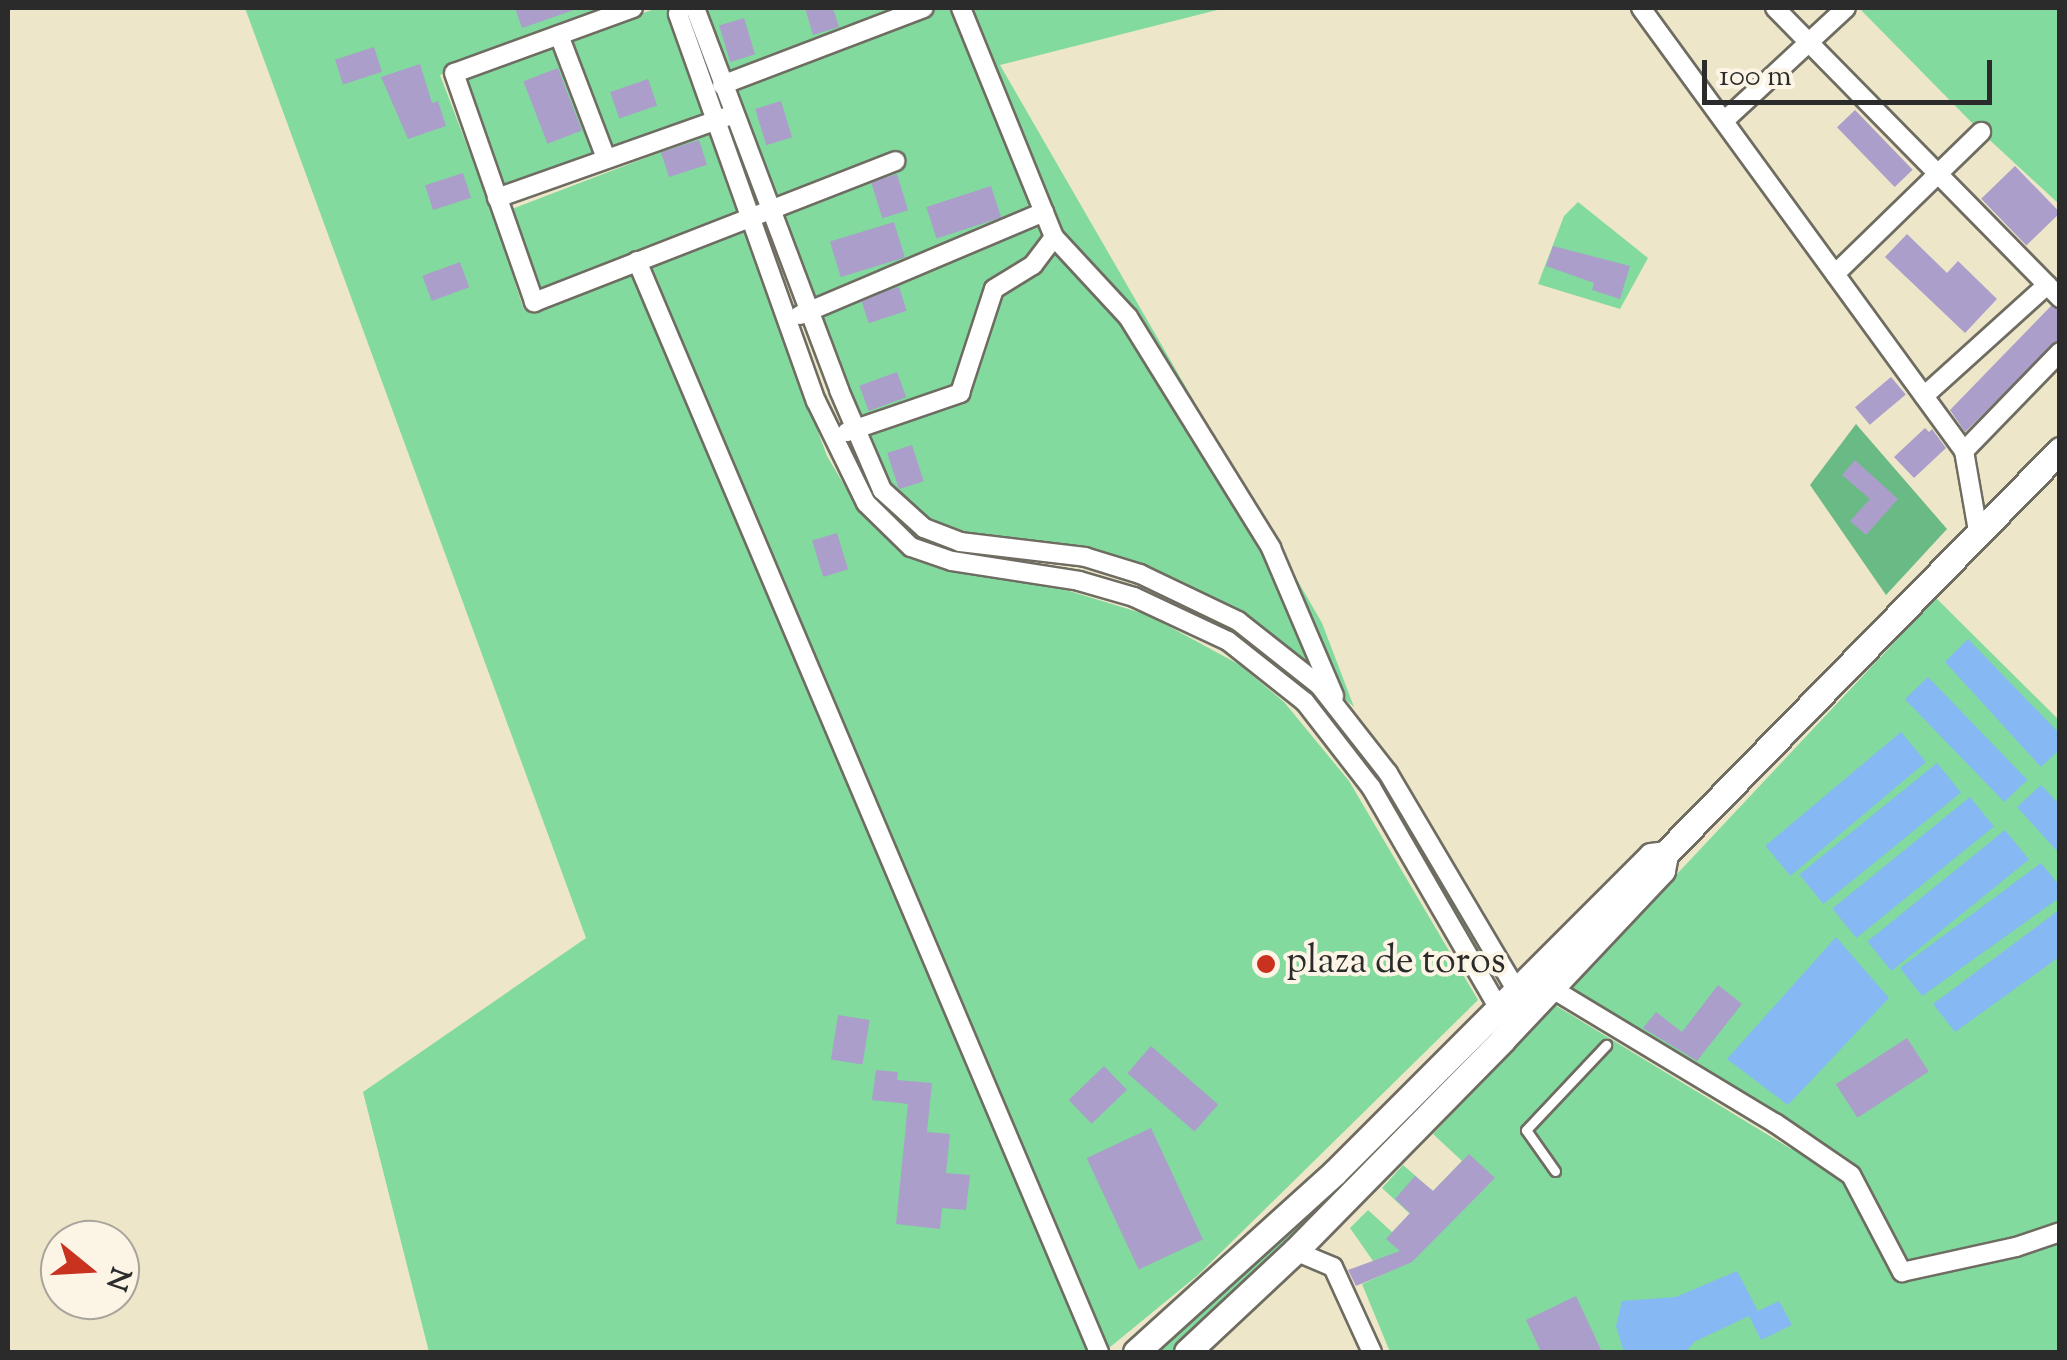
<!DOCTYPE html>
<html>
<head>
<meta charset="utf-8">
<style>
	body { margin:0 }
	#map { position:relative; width:2067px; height:1360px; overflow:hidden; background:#ede6c8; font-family:"Sorts Mill Goudy",serif }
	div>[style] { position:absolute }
	.green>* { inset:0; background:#82da9e; transform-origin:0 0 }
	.forest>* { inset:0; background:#69ba85 }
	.water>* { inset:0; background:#86b8f3; transform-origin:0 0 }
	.building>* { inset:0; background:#ab9ecb; transform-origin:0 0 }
	.roads { filter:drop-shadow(2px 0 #6f6c62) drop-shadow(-2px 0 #6f6c62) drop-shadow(0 2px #6f6c62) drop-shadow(0 -2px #6f6c62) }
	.service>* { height:9px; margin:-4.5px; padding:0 4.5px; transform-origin:4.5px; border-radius:4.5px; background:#fff }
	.minor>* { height:18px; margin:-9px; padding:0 9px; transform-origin:9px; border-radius:9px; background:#fff }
	.secondary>* { height:25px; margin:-12.5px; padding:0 12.5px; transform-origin:12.5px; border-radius:12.5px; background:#fff }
	.dots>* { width:28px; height:28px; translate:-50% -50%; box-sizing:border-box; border:5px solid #fcf5e5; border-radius:50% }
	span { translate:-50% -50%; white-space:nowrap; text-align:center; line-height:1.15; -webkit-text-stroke:8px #fcf5e5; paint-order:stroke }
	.poi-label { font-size:38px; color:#2b2b2b }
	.left { translate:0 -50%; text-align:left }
	.frame { position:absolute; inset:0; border:10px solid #2b2b2b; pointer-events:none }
	.north { position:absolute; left:40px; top:1220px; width:100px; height:100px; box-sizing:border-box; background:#fcf5e5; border:2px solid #a8a49b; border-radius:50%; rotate:108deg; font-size:28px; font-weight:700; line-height:40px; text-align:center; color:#2b2b2b }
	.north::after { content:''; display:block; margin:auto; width:35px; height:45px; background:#c8321e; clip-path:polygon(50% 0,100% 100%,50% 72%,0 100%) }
	.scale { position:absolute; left:1702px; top:60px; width:290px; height:45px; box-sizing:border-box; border:5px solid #2b2b2b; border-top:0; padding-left:12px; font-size:30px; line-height:35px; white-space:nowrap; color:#2b2b2b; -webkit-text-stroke:8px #fcf5e5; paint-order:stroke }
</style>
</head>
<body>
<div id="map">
	<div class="green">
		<i style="clip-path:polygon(245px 8px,620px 8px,440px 75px,489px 203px,524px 310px,742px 228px,827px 456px,860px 512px,905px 554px,946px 570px,1066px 590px,1148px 615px,1240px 665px,1284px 702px,1349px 781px,1478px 1000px,1198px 1275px,1104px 1352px,429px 1352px,363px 1092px,586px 938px)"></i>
		<i style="clip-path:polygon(658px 8px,670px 8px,710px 116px,609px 154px,565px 39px)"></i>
		<i style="clip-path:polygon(701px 8px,908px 8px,726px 77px)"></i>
		<i style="clip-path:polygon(940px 8px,956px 8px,1039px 210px,815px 304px,782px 215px,901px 167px,775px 205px,730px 87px)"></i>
		<i style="clip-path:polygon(966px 8px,1225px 8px,1000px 65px,1322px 623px,1354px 707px,1272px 635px,1167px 578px,944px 531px,917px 514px,893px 487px,864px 431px,963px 397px,998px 292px,1058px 239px)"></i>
		<i style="clip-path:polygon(1859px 8px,2059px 8px,2059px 204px,1981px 132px)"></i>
		<i style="left:556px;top:43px;width:122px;height:111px;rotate:68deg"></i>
		<i style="left:710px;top:133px;width:91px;height:221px;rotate:69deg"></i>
		<i style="clip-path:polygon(1578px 202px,1648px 258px,1620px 309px,1538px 284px,1564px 216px)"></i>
		<i style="clip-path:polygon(1041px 218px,1049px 237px,1029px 262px,990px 287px,954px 389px,860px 423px,818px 313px)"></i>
		<i style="clip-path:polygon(1936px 598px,2059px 720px,2059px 1352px,1390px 1352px,1362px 1284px,1392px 1270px,1373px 1261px,1350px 1228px,1368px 1210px,1392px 1232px,1410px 1214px,1382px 1188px,1403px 1165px,1433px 1191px,1462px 1161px,1433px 1134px,1555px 1005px,1791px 1149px,1809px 1139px,1570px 988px)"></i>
		<i style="clip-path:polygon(1323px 704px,1381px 774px,1494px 974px,1490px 978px,1319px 710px)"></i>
		<i style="clip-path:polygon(1295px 1222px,1303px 1230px,1170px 1352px,1151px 1352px)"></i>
	</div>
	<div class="forest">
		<i style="clip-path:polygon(1856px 424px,1947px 529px,1886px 595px,1810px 485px)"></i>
	</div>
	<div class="water">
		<i style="clip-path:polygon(1968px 639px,2059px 733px,2059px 750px,2041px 767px,1945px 662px)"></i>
		<i style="left:1928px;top:677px;width:143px;height:32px;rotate:46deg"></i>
		<i style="left:1901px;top:732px;width:39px;height:177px;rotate:50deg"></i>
		<i style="left:1937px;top:763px;width:38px;height:177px;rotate:51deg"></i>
		<i style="clip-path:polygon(2041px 785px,2059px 804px,2059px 853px,2017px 807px)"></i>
		<i style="left:1970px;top:797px;width:38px;height:177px;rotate:51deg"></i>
		<i style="left:2005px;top:830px;width:38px;height:177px;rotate:51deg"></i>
		<i style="clip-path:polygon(2041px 863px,2059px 885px,2059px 898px,1922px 996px,1900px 968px)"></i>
		<i style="clip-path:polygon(2059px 910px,2059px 957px,1955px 1032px,1933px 1004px)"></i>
		<i style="clip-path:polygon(1836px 937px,1889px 998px,1788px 1105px,1727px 1059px)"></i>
		<i style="clip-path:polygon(1737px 1271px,1758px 1311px,1779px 1301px,1792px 1325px,1761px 1340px,1749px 1316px,1694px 1342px,1686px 1352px,1624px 1352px,1616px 1326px,1622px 1301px,1676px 1297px)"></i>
	</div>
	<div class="building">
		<i style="clip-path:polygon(515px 8px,573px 8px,574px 10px,522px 28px)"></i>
		<i style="clip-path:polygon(805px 8px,833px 8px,839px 27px,813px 35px)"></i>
		<i style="left:744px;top:18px;width:38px;height:26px;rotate:73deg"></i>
		<i style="left:374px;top:47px;width:26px;height:41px;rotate:72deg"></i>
		<i style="clip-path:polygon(420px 64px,432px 103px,438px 101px,446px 126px,408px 139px,381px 77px)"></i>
		<i style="left:558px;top:68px;width:67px;height:37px;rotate:69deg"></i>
		<i style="left:648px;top:79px;width:28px;height:40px;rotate:71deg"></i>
		<i style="left:781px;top:101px;width:38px;height:27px;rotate:73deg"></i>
		<i style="left:1855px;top:110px;width:83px;height:25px;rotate:46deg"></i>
		<i style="left:699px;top:140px;width:26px;height:40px;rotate:72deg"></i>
		<i style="left:2015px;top:166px;width:65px;height:47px;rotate:46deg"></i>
		<i style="left:463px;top:173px;width:26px;height:40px;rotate:72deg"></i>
		<i style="left:897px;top:174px;width:38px;height:27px;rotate:73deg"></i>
		<i style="left:991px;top:186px;width:33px;height:68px;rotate:72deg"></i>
		<i style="left:894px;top:222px;width:37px;height:67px;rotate:73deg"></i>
		<i style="clip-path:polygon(1907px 234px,1947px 273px,1958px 261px,1997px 299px,1965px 333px,1885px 257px)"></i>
		<i style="clip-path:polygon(1553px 246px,1630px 266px,1620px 299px,1592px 290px,1594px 283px,1546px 266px)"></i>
		<i style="left:460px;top:262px;width:27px;height:40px;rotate:70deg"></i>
		<i style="left:899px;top:287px;width:25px;height:40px;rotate:72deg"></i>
		<i style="clip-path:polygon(2051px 306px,2060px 310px,2060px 339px,1965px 432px,1950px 410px)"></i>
		<i style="left:897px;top:372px;width:27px;height:40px;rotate:70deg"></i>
		<i style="left:1891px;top:377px;width:23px;height:47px;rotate:50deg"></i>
		<i style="clip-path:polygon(1925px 428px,1929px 432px,1932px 429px,1946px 448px,1914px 478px,1894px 457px)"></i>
		<i style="left:912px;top:445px;width:38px;height:26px;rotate:72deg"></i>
		<i style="clip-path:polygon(1855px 460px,1898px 499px,1866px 535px,1850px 521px,1870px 499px,1842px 475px)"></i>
		<i style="left:837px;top:533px;width:38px;height:26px;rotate:73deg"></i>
		<i style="clip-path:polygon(1718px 985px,1742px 1004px,1697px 1061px,1643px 1028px,1656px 1012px,1682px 1032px)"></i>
		<i style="left:838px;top:1015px;width:32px;height:45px;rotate:9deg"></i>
		<i style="left:1907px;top:1038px;width:40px;height:85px;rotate:57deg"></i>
		<i style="left:1151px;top:1046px;width:89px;height:36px;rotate:41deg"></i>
		<i style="left:1104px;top:1066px;width:33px;height:49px;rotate:46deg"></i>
		<i style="clip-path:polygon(876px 1070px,898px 1072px,897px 1080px,932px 1083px,927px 1132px,950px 1134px,946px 1173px,970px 1175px,966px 1210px,942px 1208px,940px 1229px,896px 1224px,908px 1104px,872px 1100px)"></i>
		<i style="left:1151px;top:1128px;width:123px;height:71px;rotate:65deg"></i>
		<i style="clip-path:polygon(1469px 1154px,1495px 1178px,1412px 1262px,1356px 1286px,1348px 1270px,1400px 1251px,1386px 1239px,1410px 1213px,1395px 1199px,1415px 1176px,1433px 1191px)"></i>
		<i style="clip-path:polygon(1576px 1296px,1602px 1352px,1541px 1352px,1526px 1320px)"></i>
	</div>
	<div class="roads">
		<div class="service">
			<i style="left:1555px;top:1171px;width:50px;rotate:-125.3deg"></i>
			<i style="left:1526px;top:1130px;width:117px;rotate:-46.7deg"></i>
		</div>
		<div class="minor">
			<i style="left:633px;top:8px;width:190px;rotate:160deg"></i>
			<i style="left:454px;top:73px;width:243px;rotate:70.7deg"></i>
			<i style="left:534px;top:302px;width:388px;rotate:-21.3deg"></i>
			<i style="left:682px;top:8px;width:7px;rotate:124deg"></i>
			<i style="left:678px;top:14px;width:411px;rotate:70.4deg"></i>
			<i style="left:816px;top:401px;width:114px;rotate:63.9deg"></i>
			<i style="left:866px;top:503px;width:63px;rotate:44.4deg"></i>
			<i style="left:911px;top:547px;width:43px;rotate:18.9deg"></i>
			<i style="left:952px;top:561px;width:129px;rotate:8.9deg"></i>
			<i style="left:1079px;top:581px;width:57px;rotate:16.2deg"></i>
			<i style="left:1134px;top:597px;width:104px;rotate:25.1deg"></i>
			<i style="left:1228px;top:641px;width:98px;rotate:38.4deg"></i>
			<i style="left:1305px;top:702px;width:108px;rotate:52.2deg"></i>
			<i style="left:1371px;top:787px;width:252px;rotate:60deg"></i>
			<i style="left:695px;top:8px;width:408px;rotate:69.3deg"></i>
			<i style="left:839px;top:390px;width:109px;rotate:66.7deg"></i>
			<i style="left:882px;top:490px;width:57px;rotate:42.1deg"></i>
			<i style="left:924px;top:528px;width:39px;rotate:21deg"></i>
			<i style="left:960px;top:542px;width:126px;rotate:6.8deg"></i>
			<i style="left:1085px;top:557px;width:58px;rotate:17.2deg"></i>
			<i style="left:1140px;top:574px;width:109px;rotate:25.6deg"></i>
			<i style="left:1238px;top:621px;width:103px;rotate:38.3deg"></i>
			<i style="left:1319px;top:685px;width:112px;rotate:51.9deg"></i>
			<i style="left:1388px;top:773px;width:250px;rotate:59.4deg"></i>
			<i style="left:961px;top:8px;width:247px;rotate:67.9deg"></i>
			<i style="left:1054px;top:237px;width:109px;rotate:47.2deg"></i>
			<i style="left:1128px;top:317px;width:272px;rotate:58.2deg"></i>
			<i style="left:1271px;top:548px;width:161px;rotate:66.9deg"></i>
			<i style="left:1641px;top:8px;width:548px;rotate:53.9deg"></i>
			<i style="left:1775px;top:8px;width:407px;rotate:45.5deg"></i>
			<i style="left:559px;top:35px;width:132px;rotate:69.1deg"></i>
			<i style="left:722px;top:85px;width:216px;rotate:-20.9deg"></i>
			<i style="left:1724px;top:121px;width:166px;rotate:-42.8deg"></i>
			<i style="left:497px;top:198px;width:245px;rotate:-19.5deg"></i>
			<i style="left:637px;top:261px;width:1185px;rotate:67.05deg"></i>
			<i style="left:1835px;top:274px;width:204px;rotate:-44.2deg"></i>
			<i style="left:800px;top:315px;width:265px;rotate:-22.9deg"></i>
			<i style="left:1924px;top:396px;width:166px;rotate:-42.1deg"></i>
			<i style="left:847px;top:432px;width:120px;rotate:-19deg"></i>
			<i style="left:960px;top:393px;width:109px;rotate:-71.9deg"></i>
			<i style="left:994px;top:289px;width:46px;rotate:-31.6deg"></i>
			<i style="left:1033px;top:265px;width:35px;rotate:-53deg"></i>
			<i style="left:1978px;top:531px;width:81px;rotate:-99.9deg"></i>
			<i style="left:1964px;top:451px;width:138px;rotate:-45.9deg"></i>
			<i style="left:1551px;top:988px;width:262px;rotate:31.1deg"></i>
			<i style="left:1775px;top:1123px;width:92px;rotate:34.4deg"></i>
			<i style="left:1851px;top:1175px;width:110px;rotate:62.3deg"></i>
			<i style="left:1902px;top:1272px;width:117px;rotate:-12.4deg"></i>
			<i style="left:2016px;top:1247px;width:46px;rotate:-18.8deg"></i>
			<i style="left:1295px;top:1251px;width:41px;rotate:22.8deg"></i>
			<i style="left:1333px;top:1267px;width:94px;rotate:65.4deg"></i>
		</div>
		<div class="secondary">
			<i style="left:1136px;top:1352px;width:267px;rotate:-42.1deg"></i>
			<i style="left:1334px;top:1173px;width:448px;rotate:-45deg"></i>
			<i style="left:1651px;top:856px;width:14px;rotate:-8deg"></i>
			<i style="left:1187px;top:1352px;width:148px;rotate:-43.1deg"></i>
			<i style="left:1295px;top:1251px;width:297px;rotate:-45.5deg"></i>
			<i style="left:1503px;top:1039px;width:232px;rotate:-46.7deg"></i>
			<i style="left:1662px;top:870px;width:16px;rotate:-79deg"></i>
			<i style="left:1665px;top:854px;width:565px;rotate:-45.65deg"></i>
		</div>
	</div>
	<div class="dots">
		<i style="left:1266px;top:964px;background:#c8321e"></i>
	</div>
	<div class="poi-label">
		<span class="left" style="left:1286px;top:964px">plaza de toros</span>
	</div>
	<div class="frame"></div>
	<div class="north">N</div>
	<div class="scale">100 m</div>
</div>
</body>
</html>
